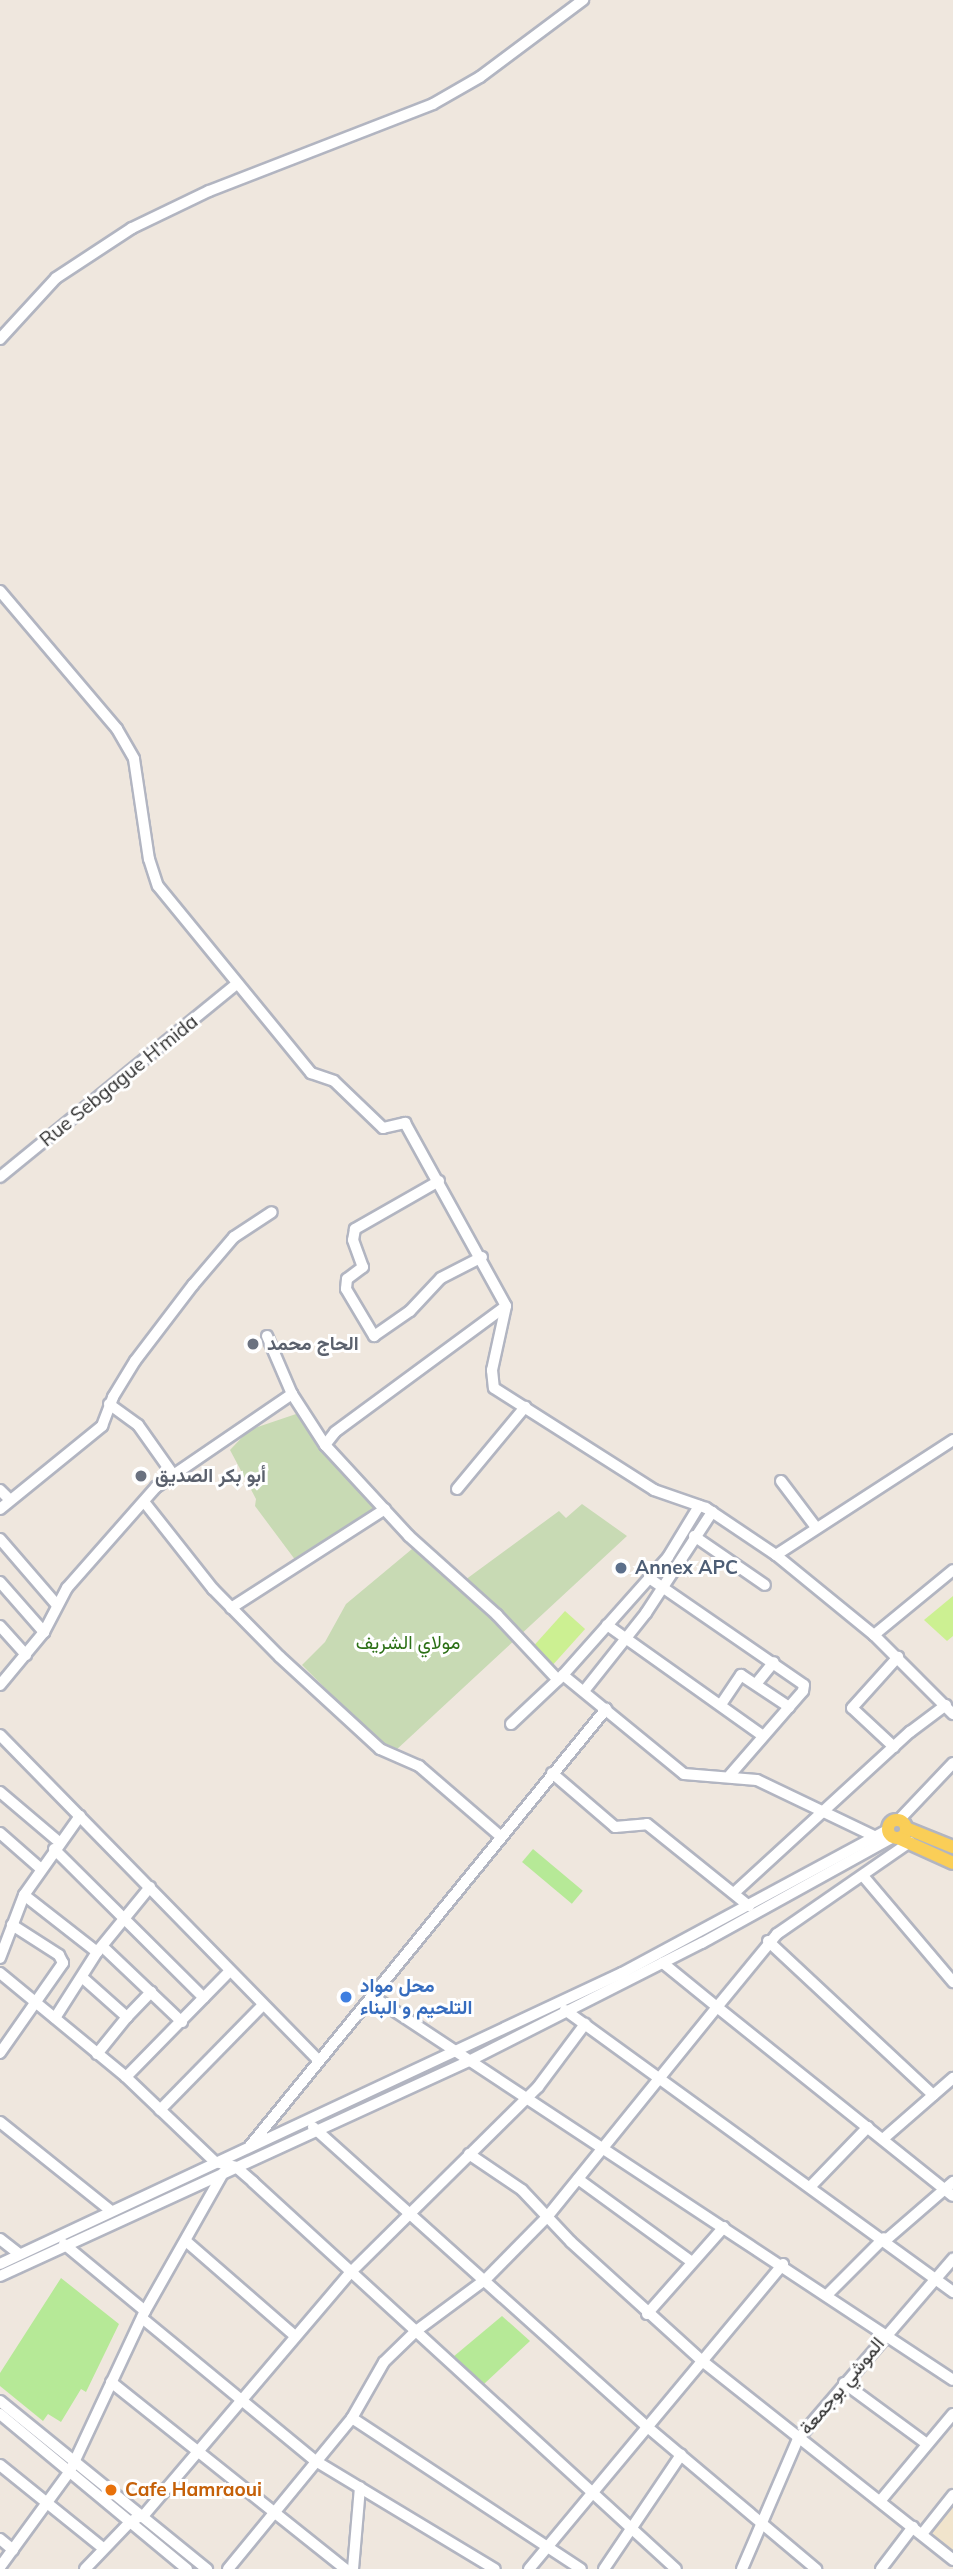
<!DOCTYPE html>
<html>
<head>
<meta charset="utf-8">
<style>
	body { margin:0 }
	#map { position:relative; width:953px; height:2569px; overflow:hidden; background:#efe7de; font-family:Mulish,Vazirmatn,sans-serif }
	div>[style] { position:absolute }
	.education>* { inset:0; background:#f1e4cc }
	.green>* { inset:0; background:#b6e997; transform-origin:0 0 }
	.cemetery>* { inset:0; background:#c8dab4 }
	.pitch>* { inset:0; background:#ccf092; transform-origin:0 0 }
	.roads { filter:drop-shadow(2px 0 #b2b5c1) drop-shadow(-2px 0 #b2b5c1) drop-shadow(0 2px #b2b5c1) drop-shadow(0 -2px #b2b5c1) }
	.minor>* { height:10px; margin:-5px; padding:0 5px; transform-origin:5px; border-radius:5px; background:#fff }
	.major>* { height:12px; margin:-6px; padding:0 6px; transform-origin:6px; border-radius:6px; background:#face57 }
	.major>.ring { margin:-6px; padding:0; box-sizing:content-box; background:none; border:12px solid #face57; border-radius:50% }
	.dots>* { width:19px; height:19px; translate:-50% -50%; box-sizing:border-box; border:4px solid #fff; border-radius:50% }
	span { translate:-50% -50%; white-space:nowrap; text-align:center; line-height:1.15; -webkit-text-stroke:6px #fff; paint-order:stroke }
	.street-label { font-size:19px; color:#2c2c2c }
	.worship-label { font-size:19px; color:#5b616d; font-weight:700 }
	.left { translate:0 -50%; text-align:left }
	.service-label { font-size:19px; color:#4e5e75; font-weight:700 }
	.park-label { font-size:19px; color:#2c7016 }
	.shop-label { font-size:19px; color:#366cbe; font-weight:700 }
	.food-label { font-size:19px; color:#c56008; font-weight:700 }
</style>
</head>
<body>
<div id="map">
	<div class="education">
		<i style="clip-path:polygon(953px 2504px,953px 2552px,930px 2533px)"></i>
	</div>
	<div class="green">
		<i style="left:533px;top:1849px;width:65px;height:17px;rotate:40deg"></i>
		<i style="clip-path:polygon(61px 2278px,119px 2324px,86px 2392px,81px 2389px,61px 2422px,48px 2414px,43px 2421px,0 2386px,0 2373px)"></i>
		<i style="clip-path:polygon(502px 2316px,530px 2341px,484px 2384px,453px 2357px)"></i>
	</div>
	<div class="cemetery">
		<i style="clip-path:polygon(299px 1413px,378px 1508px,296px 1561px,255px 1506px,256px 1499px,230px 1450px,249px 1430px)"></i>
		<i style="clip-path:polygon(582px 1504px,627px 1536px,395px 1751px,383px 1746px,302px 1665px,325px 1642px,346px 1604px,412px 1549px,420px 1550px,465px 1580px,559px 1511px,566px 1518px)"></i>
	</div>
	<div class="pitch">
		<i style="clip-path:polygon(953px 1596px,953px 1636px,947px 1641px,924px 1620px)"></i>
		<i style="left:565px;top:1611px;width:27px;height:52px;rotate:42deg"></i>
	</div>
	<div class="roads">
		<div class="minor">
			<i style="left:0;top:339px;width:83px;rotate:-47.4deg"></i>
			<i style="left:56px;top:278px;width:91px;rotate:-33.3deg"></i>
			<i style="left:132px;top:228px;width:85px;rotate:-25.7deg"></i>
			<i style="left:209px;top:191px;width:240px;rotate:-21.2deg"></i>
			<i style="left:433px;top:104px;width:54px;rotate:-29.9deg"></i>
			<i style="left:480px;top:77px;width:129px;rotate:-36.8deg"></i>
			<i style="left:0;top:591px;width:181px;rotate:49.7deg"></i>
			<i style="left:117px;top:729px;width:34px;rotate:60deg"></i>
			<i style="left:134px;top:759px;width:101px;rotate:81.5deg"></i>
			<i style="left:149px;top:859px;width:28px;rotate:72deg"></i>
			<i style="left:158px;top:886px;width:242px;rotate:50.7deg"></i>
			<i style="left:311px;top:1073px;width:24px;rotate:19deg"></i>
			<i style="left:334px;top:1081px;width:68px;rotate:43.8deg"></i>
			<i style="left:383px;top:1128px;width:23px;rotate:-13deg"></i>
			<i style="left:405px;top:1123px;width:209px;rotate:61.1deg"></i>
			<i style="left:506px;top:1306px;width:66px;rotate:102.3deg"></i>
			<i style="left:492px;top:1370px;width:18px;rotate:84deg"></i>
			<i style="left:494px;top:1388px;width:190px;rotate:32.5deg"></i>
			<i style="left:654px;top:1490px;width:55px;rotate:19.1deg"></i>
			<i style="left:706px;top:1508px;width:84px;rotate:33.9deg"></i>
			<i style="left:776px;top:1555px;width:127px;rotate:39.2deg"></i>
			<i style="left:874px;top:1635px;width:112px;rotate:45deg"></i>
			<i style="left:0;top:1177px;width:306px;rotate:-39.2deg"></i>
			<i style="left:439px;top:1181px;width:97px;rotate:150.3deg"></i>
			<i style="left:355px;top:1229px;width:11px;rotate:100deg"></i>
			<i style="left:353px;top:1240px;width:29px;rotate:70deg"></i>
			<i style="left:363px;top:1267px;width:20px;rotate:143deg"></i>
			<i style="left:347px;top:1279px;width:10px;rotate:96deg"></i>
			<i style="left:346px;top:1289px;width:55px;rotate:59.2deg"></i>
			<i style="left:374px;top:1336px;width:44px;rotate:-34.8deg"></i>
			<i style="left:410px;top:1311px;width:45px;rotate:-46.8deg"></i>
			<i style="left:441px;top:1278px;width:46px;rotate:-27.1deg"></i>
			<i style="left:267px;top:1336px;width:63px;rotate:66.7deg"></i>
			<i style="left:292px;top:1394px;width:61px;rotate:57.1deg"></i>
			<i style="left:325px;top:1445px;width:124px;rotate:47.3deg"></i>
			<i style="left:409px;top:1536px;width:118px;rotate:41.9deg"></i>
			<i style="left:497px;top:1615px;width:89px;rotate:46.8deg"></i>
			<i style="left:109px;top:1404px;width:36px;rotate:36deg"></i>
			<i style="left:138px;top:1425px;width:59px;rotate:54.7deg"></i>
			<i style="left:325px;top:1445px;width:16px;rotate:-52deg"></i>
			<i style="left:335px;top:1432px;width:212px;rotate:-36.4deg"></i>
			<i style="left:781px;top:1481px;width:56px;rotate:52.9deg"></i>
			<i style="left:457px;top:1489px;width:107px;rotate:-50.3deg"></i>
			<i style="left:0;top:1490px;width:14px;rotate:45deg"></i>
			<i style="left:145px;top:1503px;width:110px;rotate:51.7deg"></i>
			<i style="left:213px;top:1589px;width:95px;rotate:45.4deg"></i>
			<i style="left:280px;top:1657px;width:136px;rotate:42.6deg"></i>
			<i style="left:380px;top:1749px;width:43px;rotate:23.6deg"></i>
			<i style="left:419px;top:1766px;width:106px;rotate:40.8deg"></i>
			<i style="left:0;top:1509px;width:132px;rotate:-39.1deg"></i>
			<i style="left:102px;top:1426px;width:31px;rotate:-69deg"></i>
			<i style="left:113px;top:1397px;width:42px;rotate:-58.6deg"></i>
			<i style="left:135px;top:1361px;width:96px;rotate:-52.7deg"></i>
			<i style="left:193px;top:1285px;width:63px;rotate:-49.5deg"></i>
			<i style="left:234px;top:1237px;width:45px;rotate:-33.3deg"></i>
			<i style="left:694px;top:1536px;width:86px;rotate:34.6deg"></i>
			<i style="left:0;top:1539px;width:87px;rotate:49.2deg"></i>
			<i style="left:776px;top:1555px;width:211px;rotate:-33deg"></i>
			<i style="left:649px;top:1578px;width:188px;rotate:34.6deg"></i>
			<i style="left:804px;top:1685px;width:6px;rotate:99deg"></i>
			<i style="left:803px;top:1691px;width:111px;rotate:131deg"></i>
			<i style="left:0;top:1582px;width:67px;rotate:48.7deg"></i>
			<i style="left:231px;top:1608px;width:183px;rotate:-32.7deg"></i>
			<i style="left:607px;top:1625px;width:190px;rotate:35.4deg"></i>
			<i style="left:0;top:1626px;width:39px;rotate:48deg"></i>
			<i style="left:874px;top:1635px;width:102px;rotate:-39.4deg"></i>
			<i style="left:563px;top:1675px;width:156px;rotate:39.3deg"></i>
			<i style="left:684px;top:1774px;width:73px;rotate:4.7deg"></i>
			<i style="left:757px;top:1780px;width:132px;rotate:25.6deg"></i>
			<i style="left:756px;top:1684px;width:28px;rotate:-51deg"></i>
			<i style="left:0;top:1685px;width:69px;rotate:-50.3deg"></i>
			<i style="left:44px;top:1632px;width:50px;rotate:-62.4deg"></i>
			<i style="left:67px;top:1588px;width:135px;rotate:-48.6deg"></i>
			<i style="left:156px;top:1487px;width:165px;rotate:-34.4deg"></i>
			<i style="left:584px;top:1691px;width:100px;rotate:-51.5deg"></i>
			<i style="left:646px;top:1613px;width:121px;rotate:-56.8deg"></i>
			<i style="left:722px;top:1703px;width:34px;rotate:-56deg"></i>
			<i style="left:741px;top:1675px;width:58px;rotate:33.7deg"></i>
			<i style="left:511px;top:1724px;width:71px;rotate:-43.3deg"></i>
			<i style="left:563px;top:1675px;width:158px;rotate:-48.3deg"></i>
			<i style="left:668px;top:1557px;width:60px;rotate:-58.7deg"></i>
			<i style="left:0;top:1735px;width:453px;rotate:45.6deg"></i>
			<i style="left:894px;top:1747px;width:57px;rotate:-137.1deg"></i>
			<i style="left:852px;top:1708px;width:69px;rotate:-48deg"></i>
			<i style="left:552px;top:1773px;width:83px;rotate:40.6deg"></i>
			<i style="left:615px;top:1827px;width:32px;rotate:-5deg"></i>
			<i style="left:647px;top:1824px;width:131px;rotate:38.8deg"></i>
			<i style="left:0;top:1792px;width:77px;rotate:40.3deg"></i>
			<i style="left:898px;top:1821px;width:80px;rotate:-46.5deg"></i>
			<i style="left:0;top:1833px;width:53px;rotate:41.2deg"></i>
			<i style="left:910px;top:1842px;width:162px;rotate:145.3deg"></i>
			<i style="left:777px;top:1934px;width:94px;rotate:129.4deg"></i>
			<i style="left:717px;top:2007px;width:302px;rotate:38.7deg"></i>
			<i style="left:54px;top:1849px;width:211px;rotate:44.8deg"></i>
			<i style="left:864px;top:1877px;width:138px;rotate:49.7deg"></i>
			<i style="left:734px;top:1893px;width:239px;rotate:-42.5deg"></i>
			<i style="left:910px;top:1732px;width:45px;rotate:-36.9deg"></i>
			<i style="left:24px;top:1895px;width:93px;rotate:38deg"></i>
			<i style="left:768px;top:1941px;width:226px;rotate:43deg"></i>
			<i style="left:103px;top:1947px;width:109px;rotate:43.5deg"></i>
			<i style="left:0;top:1958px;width:67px;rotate:-69.1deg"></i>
			<i style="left:24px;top:1895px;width:97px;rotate:-54.7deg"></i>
			<i style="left:0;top:1973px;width:163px;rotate:39.5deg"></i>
			<i style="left:126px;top:2077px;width:123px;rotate:43.7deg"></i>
			<i style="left:215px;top:2162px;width:22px;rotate:13deg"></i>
			<i style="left:236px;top:2167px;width:23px;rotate:41deg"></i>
			<i style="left:253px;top:2182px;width:573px;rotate:42.46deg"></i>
			<i style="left:83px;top:1978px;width:59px;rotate:41.6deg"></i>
			<i style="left:127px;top:2017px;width:35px;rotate:-46deg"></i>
			<i style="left:372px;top:1996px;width:696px;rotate:33.46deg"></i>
			<i style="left:565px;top:2010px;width:480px;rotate:36deg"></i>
			<i style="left:55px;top:2018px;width:78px;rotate:-57.5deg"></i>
			<i style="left:97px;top:1952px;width:84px;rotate:-50.8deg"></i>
			<i style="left:0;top:2053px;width:110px;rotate:-55deg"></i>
			<i style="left:63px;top:1963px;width:9px;rotate:-117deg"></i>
			<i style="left:59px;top:1955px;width:56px;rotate:-147.4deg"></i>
			<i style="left:97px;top:2054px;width:48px;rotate:-51deg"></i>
			<i style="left:126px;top:2077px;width:147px;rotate:-45.6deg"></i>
			<i style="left:160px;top:2110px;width:147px;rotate:-45.6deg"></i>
			<i style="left:0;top:2122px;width:141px;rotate:38.7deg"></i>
			<i style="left:313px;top:2127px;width:446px;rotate:41.9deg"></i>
			<i style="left:645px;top:2425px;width:224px;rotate:40.1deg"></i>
			<i style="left:883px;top:2139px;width:93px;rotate:-41.1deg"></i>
			<i style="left:250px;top:2146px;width:564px;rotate:-50.83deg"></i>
			<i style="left:469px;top:2154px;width:64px;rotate:34.2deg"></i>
			<i style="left:522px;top:2190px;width:71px;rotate:46.7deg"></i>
			<i style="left:571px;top:2242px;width:176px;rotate:42.2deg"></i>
			<i style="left:701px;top:2360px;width:322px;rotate:38.4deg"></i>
			<i style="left:578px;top:2179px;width:141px;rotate:36.1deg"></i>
			<i style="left:811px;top:2186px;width:82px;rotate:-46deg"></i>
			<i style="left:0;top:2239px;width:24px;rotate:38deg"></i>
			<i style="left:886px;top:2240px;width:89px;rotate:-40.9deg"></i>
			<i style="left:187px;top:2242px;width:142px;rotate:41deg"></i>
			<i style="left:64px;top:2244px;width:105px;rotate:39.6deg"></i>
			<i style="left:0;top:2264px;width:687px;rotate:-25.07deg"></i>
			<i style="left:622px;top:1973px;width:302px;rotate:-28.3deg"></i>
			<i style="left:0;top:2276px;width:516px;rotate:-24.63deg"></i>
			<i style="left:469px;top:2061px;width:261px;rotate:-26.9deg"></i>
			<i style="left:702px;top:1943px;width:218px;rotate:-29deg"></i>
			<i style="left:828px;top:2294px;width:79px;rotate:-45deg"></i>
			<i style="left:647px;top:2314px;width:116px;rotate:-48.5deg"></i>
			<i style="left:142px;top:2318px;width:223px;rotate:39.5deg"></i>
			<i style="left:314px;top:2460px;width:211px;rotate:31.1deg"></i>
			<i style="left:111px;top:2382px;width:300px;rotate:38.6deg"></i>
			<i style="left:844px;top:2383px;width:103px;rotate:36.3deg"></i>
			<i style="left:0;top:2401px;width:267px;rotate:39.1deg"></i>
			<i style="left:0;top:2414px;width:243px;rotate:39.7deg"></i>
			<i style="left:352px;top:2418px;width:274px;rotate:33.4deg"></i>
			<i style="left:0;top:2465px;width:132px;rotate:38.9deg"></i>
			<i style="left:881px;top:2500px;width:112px;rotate:-50.1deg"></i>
			<i style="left:922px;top:2534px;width:50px;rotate:-51.5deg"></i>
			<i style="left:0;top:2539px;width:17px;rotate:40deg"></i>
			<i style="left:0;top:2567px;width:119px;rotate:-53.9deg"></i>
			<i style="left:70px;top:2471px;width:177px;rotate:-64.9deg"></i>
			<i style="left:145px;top:2311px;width:159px;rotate:-60.5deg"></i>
			<i style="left:85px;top:2569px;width:66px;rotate:-46.2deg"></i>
			<i style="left:131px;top:2521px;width:14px;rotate:-25deg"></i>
			<i style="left:144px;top:2515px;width:321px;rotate:-49.6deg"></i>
			<i style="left:352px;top:2271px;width:262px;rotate:-44.7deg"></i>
			<i style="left:538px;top:2087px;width:79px;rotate:-53.3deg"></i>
			<i style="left:228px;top:2569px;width:195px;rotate:-50.6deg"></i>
			<i style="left:352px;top:2418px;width:64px;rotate:-60.3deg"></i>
			<i style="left:384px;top:2362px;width:45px;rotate:-44.1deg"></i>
			<i style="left:416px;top:2331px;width:86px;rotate:-36.5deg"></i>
			<i style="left:485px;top:2280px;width:88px;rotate:-45.5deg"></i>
			<i style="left:547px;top:2217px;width:270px;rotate:-51deg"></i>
			<i style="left:717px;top:2007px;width:70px;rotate:-140.8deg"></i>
			<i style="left:353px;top:2569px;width:82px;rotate:-85.1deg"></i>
			<i style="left:529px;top:2569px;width:397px;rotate:-50.2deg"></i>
			<i style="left:604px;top:2569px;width:138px;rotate:-56deg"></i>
			<i style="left:742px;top:2569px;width:142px;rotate:-66.7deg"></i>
			<i style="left:798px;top:2439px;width:238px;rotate:-49.3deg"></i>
			<i style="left:881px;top:2569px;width:53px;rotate:-52.7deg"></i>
		</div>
		<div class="major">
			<i class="ring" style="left:888px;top:1820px;width:6px;height:6px"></i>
			<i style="left:906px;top:1828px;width:51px;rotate:22deg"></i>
			<i style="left:898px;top:1838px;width:60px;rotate:24.4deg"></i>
		</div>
	</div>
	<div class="dots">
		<i style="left:253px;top:1344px;background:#6b7280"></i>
		<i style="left:141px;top:1476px;background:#6b7280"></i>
		<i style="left:621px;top:1568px;background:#5c6f8a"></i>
		<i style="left:346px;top:1997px;background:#3f7fe0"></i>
		<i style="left:111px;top:2490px;background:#e8710a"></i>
	</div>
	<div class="street-label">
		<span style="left:119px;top:1081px;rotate:-39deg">Rue Sebgague H'mida</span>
		<span style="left:842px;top:2386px;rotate:-50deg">الموشي بوجمعة</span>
	</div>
	<div class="worship-label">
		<span class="left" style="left:267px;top:1344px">الحاج محمد</span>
		<span class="left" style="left:155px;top:1476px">أبو بكر الصديق</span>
	</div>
	<div class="service-label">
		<span class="left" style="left:635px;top:1568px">Annex APC</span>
	</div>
	<div class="park-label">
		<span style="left:408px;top:1643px">مولاي الشريف</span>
	</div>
	<div class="shop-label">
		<span class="left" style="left:360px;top:1997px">محل مواد<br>التلحيم و البناء</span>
	</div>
	<div class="food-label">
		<span class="left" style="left:125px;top:2490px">Cafe Hamraoui</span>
	</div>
</div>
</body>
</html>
